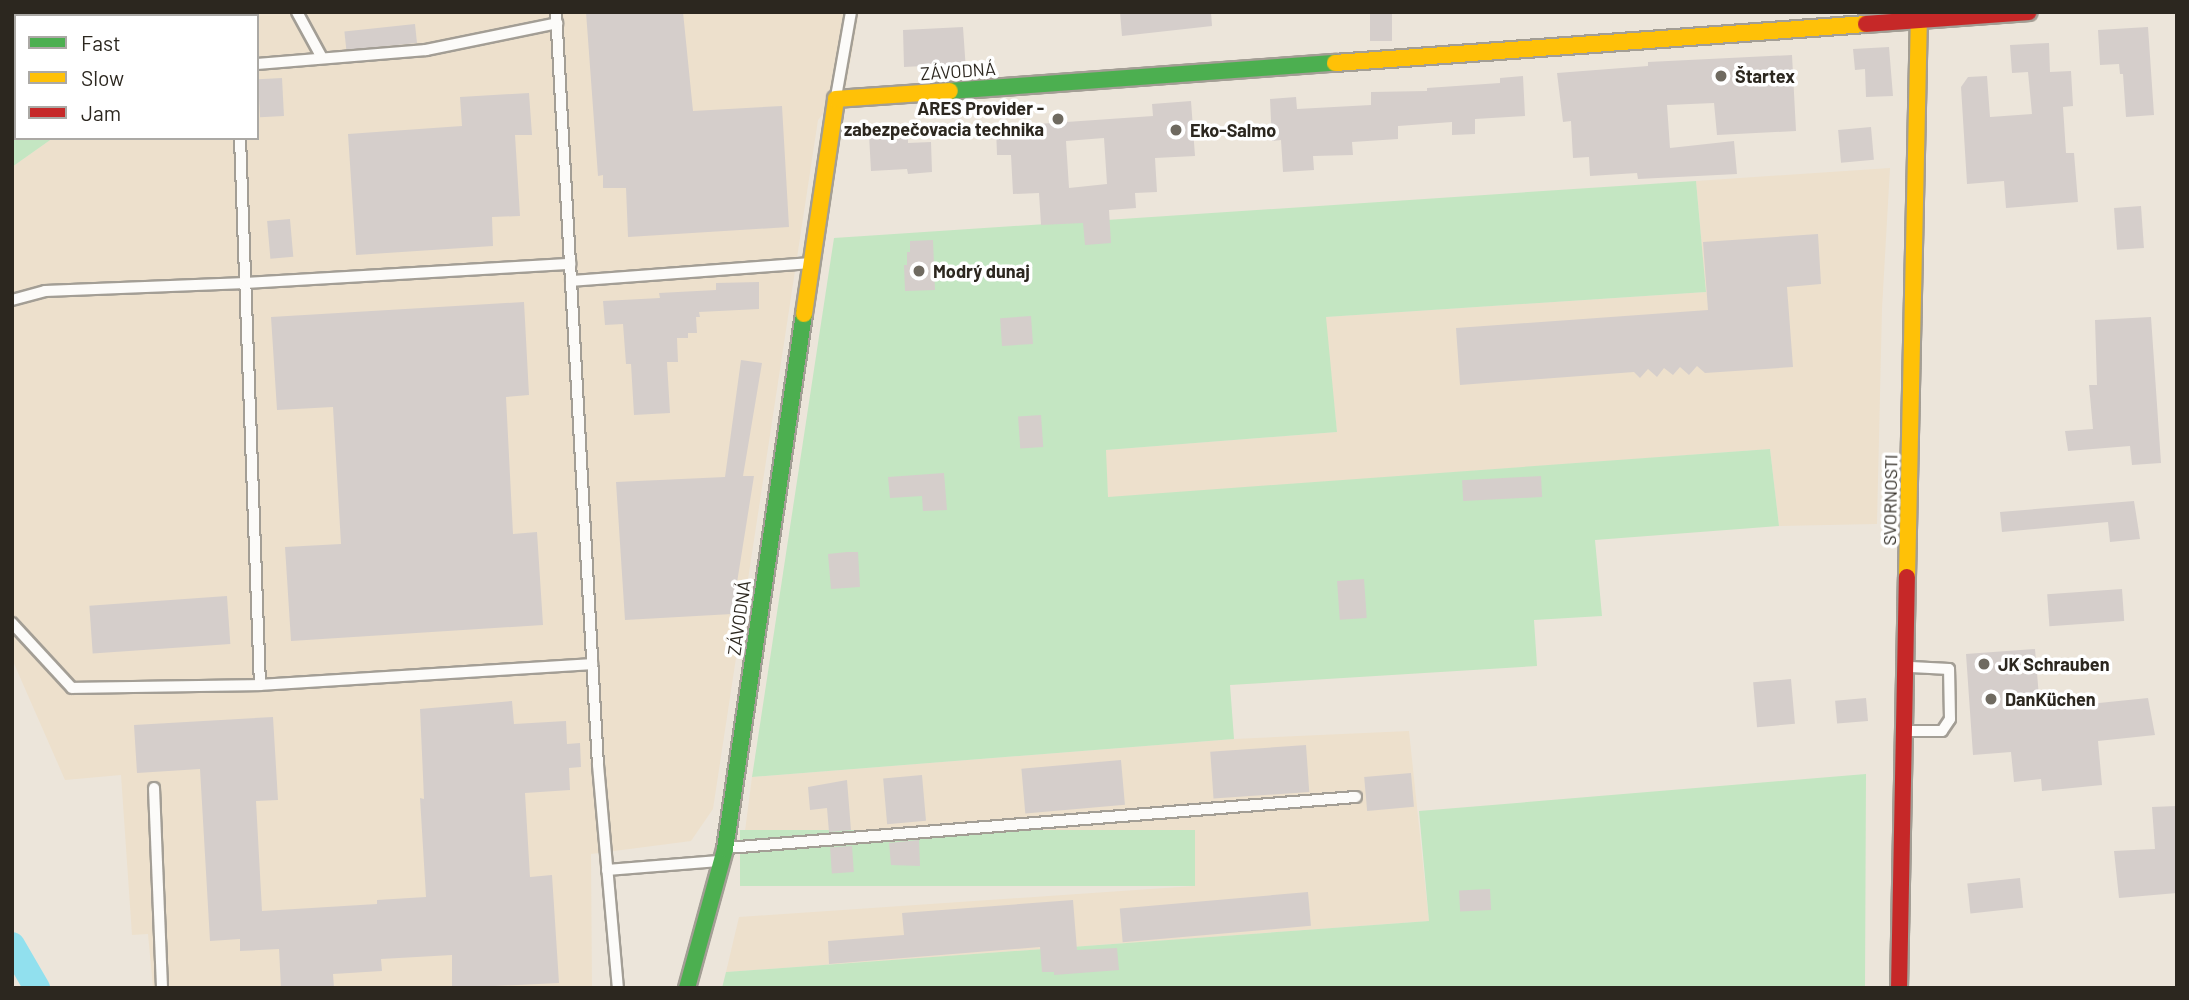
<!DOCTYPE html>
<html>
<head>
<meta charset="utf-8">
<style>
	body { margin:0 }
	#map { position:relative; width:2189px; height:1000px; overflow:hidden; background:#ece5da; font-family:Barlow,sans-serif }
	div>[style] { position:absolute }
	.built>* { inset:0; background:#ede0cc }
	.green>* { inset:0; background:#c4e6c2; transform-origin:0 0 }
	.canal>* { height:26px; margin:-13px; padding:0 13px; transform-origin:13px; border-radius:13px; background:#91e0ee }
	.building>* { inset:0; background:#d5cecb; transform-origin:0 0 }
	.roads { filter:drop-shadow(2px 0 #a39e95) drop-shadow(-2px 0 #a39e95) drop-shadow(0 2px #a39e95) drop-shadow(0 -2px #a39e95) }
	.lane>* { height:10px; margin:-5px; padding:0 5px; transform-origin:5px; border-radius:5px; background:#fcfbf9 }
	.fast>* { height:16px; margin:-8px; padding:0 8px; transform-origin:8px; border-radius:8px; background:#4caf50 }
	.slow>* { height:16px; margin:-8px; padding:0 8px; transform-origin:8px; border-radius:8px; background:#ffc107 }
	.jam>* { height:16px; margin:-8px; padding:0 8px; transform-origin:8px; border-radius:8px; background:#c62828 }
	.dots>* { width:19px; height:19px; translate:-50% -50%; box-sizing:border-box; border:4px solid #fff; border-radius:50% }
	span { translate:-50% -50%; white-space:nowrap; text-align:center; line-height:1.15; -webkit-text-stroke:7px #fff; paint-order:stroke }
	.street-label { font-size:18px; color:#2c271f }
	.poi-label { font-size:18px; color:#2c271f; font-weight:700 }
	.left { translate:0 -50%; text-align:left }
	.right { translate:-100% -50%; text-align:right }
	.frame { position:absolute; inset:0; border:14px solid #2c271f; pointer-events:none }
	.legend { position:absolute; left:14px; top:14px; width:245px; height:126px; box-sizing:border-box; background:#fff; border:2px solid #aba9a5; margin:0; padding:9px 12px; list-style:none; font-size:21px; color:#2c271f }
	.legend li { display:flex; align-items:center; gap:14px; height:35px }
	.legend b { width:35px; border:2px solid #aba9a5 }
</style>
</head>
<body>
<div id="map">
	<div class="built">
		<i style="clip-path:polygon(208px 12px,859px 12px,846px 86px,818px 120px,713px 809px,691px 841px,591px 854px,592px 988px,153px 988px,148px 934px,132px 935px,121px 775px,65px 780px,12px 659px,12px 167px,53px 138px,257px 138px,257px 16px,204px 16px)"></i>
		<i style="clip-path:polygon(1890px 168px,1882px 309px,1877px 524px,1779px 526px,1770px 449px,1108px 498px,1105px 450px,1337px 432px,1325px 317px,1706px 292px,1696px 181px)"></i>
		<i style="clip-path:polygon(1409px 731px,1429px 921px,726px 972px,739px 917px,1194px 886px,1194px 830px,741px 862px,752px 777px,1234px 739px)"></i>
	</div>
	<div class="green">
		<i style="left:145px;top:12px;width:63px;height:6px"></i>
		<i style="clip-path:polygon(16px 106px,16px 138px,53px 138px,12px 167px,12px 108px)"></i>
		<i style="clip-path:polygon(1696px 181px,1706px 292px,1326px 317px,1337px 432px,1106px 450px,1108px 497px,1770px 449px,1779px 526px,1595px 540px,1602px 616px,1534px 620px,1537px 666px,1230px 685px,1234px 739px,752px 777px,834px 238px)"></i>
		<i style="clip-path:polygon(1866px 774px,1865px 988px,722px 988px,726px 972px,1429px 921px,1419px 811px)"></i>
		<i style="left:1195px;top:830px;width:56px;height:455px;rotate:90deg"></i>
	</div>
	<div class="canal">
		<i style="left:12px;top:945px;width:50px;rotate:59.8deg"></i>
	</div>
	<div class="building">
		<i style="clip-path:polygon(586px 12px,683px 12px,693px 111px,782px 106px,789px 227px,628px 237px,626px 188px,603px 188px,603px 175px,598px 176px)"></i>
		<i style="clip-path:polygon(1120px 12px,1211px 12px,1212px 26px,1122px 36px)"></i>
		<i style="left:1370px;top:12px;width:22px;height:29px"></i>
		<i style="left:415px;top:24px;width:19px;height:71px;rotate:84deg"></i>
		<i style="clip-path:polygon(963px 27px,966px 71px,942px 73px,942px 65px,904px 67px,903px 30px)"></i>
		<i style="clip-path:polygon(2148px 27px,2154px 115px,2126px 117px,2123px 74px,2120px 74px,2119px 64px,2100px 65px,2098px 30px)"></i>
		<i style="clip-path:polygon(2049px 43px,2050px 72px,2071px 71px,2073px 106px,2063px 107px,2066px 153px,2074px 153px,2078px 202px,2006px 208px,2004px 181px,1967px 184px,1961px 87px,1968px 77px,1987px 76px,1990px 117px,2032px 114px,2028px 72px,2012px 73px,2010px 45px)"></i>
		<i style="clip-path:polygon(1889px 47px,1893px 96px,1866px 97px,1865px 69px,1855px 70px,1853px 49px)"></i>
		<i style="clip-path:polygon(1792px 55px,1796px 131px,1717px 135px,1714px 103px,1667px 105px,1670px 148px,1734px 141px,1737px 174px,1638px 179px,1637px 173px,1590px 176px,1589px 157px,1573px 158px,1571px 121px,1563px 122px,1557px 73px,1648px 66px,1648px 62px)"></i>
		<i style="clip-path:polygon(1523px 76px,1525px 116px,1475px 119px,1475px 134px,1452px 135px,1452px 122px,1398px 126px,1398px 139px,1352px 142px,1353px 155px,1313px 156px,1314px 170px,1283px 172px,1281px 140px,1272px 141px,1270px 99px,1296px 97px,1297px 109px,1371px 105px,1371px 92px,1427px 91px,1427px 88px,1500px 83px,1500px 78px)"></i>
		<i style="left:282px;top:78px;width:38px;height:24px;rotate:87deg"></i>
		<i style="clip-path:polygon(529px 93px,532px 135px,515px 135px,520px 216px,492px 217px,493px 246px,356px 255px,348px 134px,462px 126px,460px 97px)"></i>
		<i style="clip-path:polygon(evenodd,1191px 101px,1195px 156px,1155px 158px,1157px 192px,1135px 193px,1136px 208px,1109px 210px,1111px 243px,1085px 245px,1083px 223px,1041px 225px,1039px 193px,1013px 194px,1011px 155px,997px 155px,996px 127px,1153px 116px,1152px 104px,1191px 101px,1104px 138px,1107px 184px,1069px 188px,1066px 141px,1104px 138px)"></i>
		<i style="left:1871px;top:127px;width:33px;height:33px;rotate:85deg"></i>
		<i style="clip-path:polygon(908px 133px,908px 143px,931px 142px,932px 172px,908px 174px,907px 169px,871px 171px,869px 135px)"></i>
		<i style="left:2141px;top:206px;width:42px;height:27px;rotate:86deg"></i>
		<i style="left:290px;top:219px;width:38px;height:23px;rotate:85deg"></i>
		<i style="clip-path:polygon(1818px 234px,1821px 284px,1787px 287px,1793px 367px,1705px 373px,1697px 366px,1689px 375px,1680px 367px,1673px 375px,1664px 368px,1657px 377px,1648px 369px,1640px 378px,1634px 372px,1460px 385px,1456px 328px,1708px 310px,1703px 242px)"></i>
		<i style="clip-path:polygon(933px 240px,935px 290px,905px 291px,904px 265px,907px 265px,907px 252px,910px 252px,910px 241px)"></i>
		<i style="clip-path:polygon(759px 282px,759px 309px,699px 312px,700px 317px,696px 317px,697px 333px,688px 333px,688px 338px,677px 338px,678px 362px,667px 362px,670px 413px,634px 415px,631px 364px,626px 364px,623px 324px,605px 325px,603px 301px,660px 298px,659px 293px,716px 290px,716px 283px)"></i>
		<i style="clip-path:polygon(524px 302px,529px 395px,506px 397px,513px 534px,537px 532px,543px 625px,291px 641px,285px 547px,341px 544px,333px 407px,277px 410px,271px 317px)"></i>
		<i style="left:1031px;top:316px;width:28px;height:31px;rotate:86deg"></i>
		<i style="clip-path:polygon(2151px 317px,2161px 463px,2132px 465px,2130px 446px,2068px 451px,2065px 431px,2093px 429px,2089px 385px,2097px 385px,2095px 320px)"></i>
		<i style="clip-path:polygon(741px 360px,762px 363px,743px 476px,754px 476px,732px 614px,625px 620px,616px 482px,725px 477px)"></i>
		<i style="left:1041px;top:415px;width:32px;height:23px;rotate:86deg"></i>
		<i style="clip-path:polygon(944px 473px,947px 510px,923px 511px,922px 496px,890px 498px,888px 477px)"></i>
		<i style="left:1541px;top:476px;width:21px;height:79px;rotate:87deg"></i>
		<i style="clip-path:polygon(2134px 501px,2140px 539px,2110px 542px,2108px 522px,2002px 532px,2000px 512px)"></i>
		<i style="clip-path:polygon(847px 552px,858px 552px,860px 587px,831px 589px,828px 554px)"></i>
		<i style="left:1364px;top:579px;width:39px;height:27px;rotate:86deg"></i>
		<i style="left:2122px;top:589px;width:32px;height:75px;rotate:86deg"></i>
		<i style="left:227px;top:596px;width:48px;height:138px;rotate:86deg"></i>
		<i style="clip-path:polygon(2035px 649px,2040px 709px,2148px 698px,2155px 735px,2098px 741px,2102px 785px,2042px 791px,2041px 779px,2014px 782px,2011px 752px,1973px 755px,1966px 654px)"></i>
		<i style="left:1791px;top:679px;width:45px;height:38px;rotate:85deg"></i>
		<i style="left:1866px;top:698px;width:23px;height:31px;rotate:85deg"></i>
		<i style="clip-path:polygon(512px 701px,514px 724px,566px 721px,567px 744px,580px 743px,581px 767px,569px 768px,570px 790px,525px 793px,530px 877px,552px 875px,559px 983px,452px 988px,452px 955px,381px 959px,382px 971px,333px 974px,334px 988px,281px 988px,279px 949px,240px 951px,240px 939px,210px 941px,200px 769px,137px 773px,134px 725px,273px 717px,278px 800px,256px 801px,262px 911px,377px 904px,377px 900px,426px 897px,420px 798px,424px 799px,420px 709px)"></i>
		<i style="left:1306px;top:745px;width:47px;height:96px;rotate:86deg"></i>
		<i style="left:1121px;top:760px;width:45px;height:100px;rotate:85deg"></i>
		<i style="left:1411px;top:773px;width:34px;height:47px;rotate:85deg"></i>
		<i style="left:922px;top:775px;width:46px;height:39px;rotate:85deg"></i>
		<i style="clip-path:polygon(847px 780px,851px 830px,829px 832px,827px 808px,810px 810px,808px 787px)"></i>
		<i style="clip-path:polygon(2177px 806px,2177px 893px,2119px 898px,2114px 851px,2155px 849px,2152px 807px)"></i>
		<i style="clip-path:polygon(919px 840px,920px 866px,891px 865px,889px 843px)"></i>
		<i style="left:852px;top:846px;width:26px;height:22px;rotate:86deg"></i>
		<i style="left:2020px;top:878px;width:30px;height:53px;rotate:84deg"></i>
		<i style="left:1490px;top:889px;width:21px;height:31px;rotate:87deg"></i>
		<i style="left:1308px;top:892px;width:34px;height:189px;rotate:85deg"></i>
		<i style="clip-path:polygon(1073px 900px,1077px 950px,1117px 948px,1119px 970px,1054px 975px,1054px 972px,1042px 972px,1040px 947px,829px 964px,828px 941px,904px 935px,902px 913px)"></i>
	</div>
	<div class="roads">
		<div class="lane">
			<i style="left:297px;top:12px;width:50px;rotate:61.4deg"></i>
			<i style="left:556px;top:12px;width:754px;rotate:86.81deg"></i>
			<i style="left:598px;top:765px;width:224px;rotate:84.9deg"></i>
			<i style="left:246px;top:16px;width:4px;rotate:-63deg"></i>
			<i style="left:257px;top:64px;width:170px;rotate:-4.7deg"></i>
			<i style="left:426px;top:50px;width:134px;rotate:-11.6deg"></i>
			<i style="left:836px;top:97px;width:86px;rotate:-80deg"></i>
			<i style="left:240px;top:138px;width:547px;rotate:87.91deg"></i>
			<i style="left:260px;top:685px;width:333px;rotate:-3.6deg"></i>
			<i style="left:571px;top:281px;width:239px;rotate:-4.3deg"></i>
			<i style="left:12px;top:300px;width:34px;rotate:-15deg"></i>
			<i style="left:45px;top:291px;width:201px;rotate:-2.3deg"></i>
			<i style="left:246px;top:283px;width:325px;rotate:-3.4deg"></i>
			<i style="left:12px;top:623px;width:88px;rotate:47.3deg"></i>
			<i style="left:72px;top:688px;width:188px;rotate:-0.9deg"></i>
			<i style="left:1910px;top:731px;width:32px"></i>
			<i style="left:1942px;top:731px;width:14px;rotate:-56deg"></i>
			<i style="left:1950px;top:719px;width:50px;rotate:-91.1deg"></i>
			<i style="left:1949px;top:669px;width:38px;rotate:-177deg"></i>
			<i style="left:154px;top:788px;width:200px;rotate:87.7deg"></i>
			<i style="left:727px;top:848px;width:631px;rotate:-4.64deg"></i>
			<i style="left:607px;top:870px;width:112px;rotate:-4.6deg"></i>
		</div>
		<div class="fast">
			<i style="left:950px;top:91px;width:386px;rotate:-4.2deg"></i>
			<i style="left:687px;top:988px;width:144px;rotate:-74.7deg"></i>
			<i style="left:725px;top:849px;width:541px;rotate:-81.6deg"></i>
		</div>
		<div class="slow">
			<i style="left:1335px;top:63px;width:532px;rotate:-4.2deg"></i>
			<i style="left:804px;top:314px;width:217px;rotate:-81.5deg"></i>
			<i style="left:836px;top:99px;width:114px;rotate:-4deg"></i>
			<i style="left:1907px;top:577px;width:565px;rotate:-88.78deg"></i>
		</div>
		<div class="jam">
			<i style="left:1866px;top:24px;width:163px;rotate:-4.2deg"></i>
			<i style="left:1899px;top:988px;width:411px;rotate:-88.9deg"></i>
		</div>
	</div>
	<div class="dots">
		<i style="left:1721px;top:76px;background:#6f6a60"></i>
		<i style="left:1058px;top:119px;background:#6f6a60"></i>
		<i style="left:1176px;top:130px;background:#6f6a60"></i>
		<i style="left:919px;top:271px;background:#6f6a60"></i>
		<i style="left:1984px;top:664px;background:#6f6a60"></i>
		<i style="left:1991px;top:699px;background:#6f6a60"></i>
	</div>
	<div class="street-label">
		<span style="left:958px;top:71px;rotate:-4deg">ZÁVODNÁ</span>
		<span style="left:1890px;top:500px;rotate:-89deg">SVORNOSTI</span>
		<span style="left:739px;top:618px;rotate:-82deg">ZÁVODNÁ</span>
	</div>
	<div class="poi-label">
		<span class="left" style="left:1735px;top:76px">Štartex</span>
		<span class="right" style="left:1044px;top:119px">ARES Provider -<br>zabezpečovacia technika</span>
		<span class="left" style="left:1190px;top:130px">Eko-Salmo</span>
		<span class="left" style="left:933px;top:271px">Modrý dunaj</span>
		<span class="left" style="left:1998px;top:664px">JK Schrauben</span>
		<span class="left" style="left:2005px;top:699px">DanKüchen</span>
	</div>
	<div class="frame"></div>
	<ul class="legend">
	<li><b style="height:9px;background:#4caf50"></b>Fast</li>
	<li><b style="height:9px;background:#ffc107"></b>Slow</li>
	<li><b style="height:9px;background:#c62828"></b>Jam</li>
	</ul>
</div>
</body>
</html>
